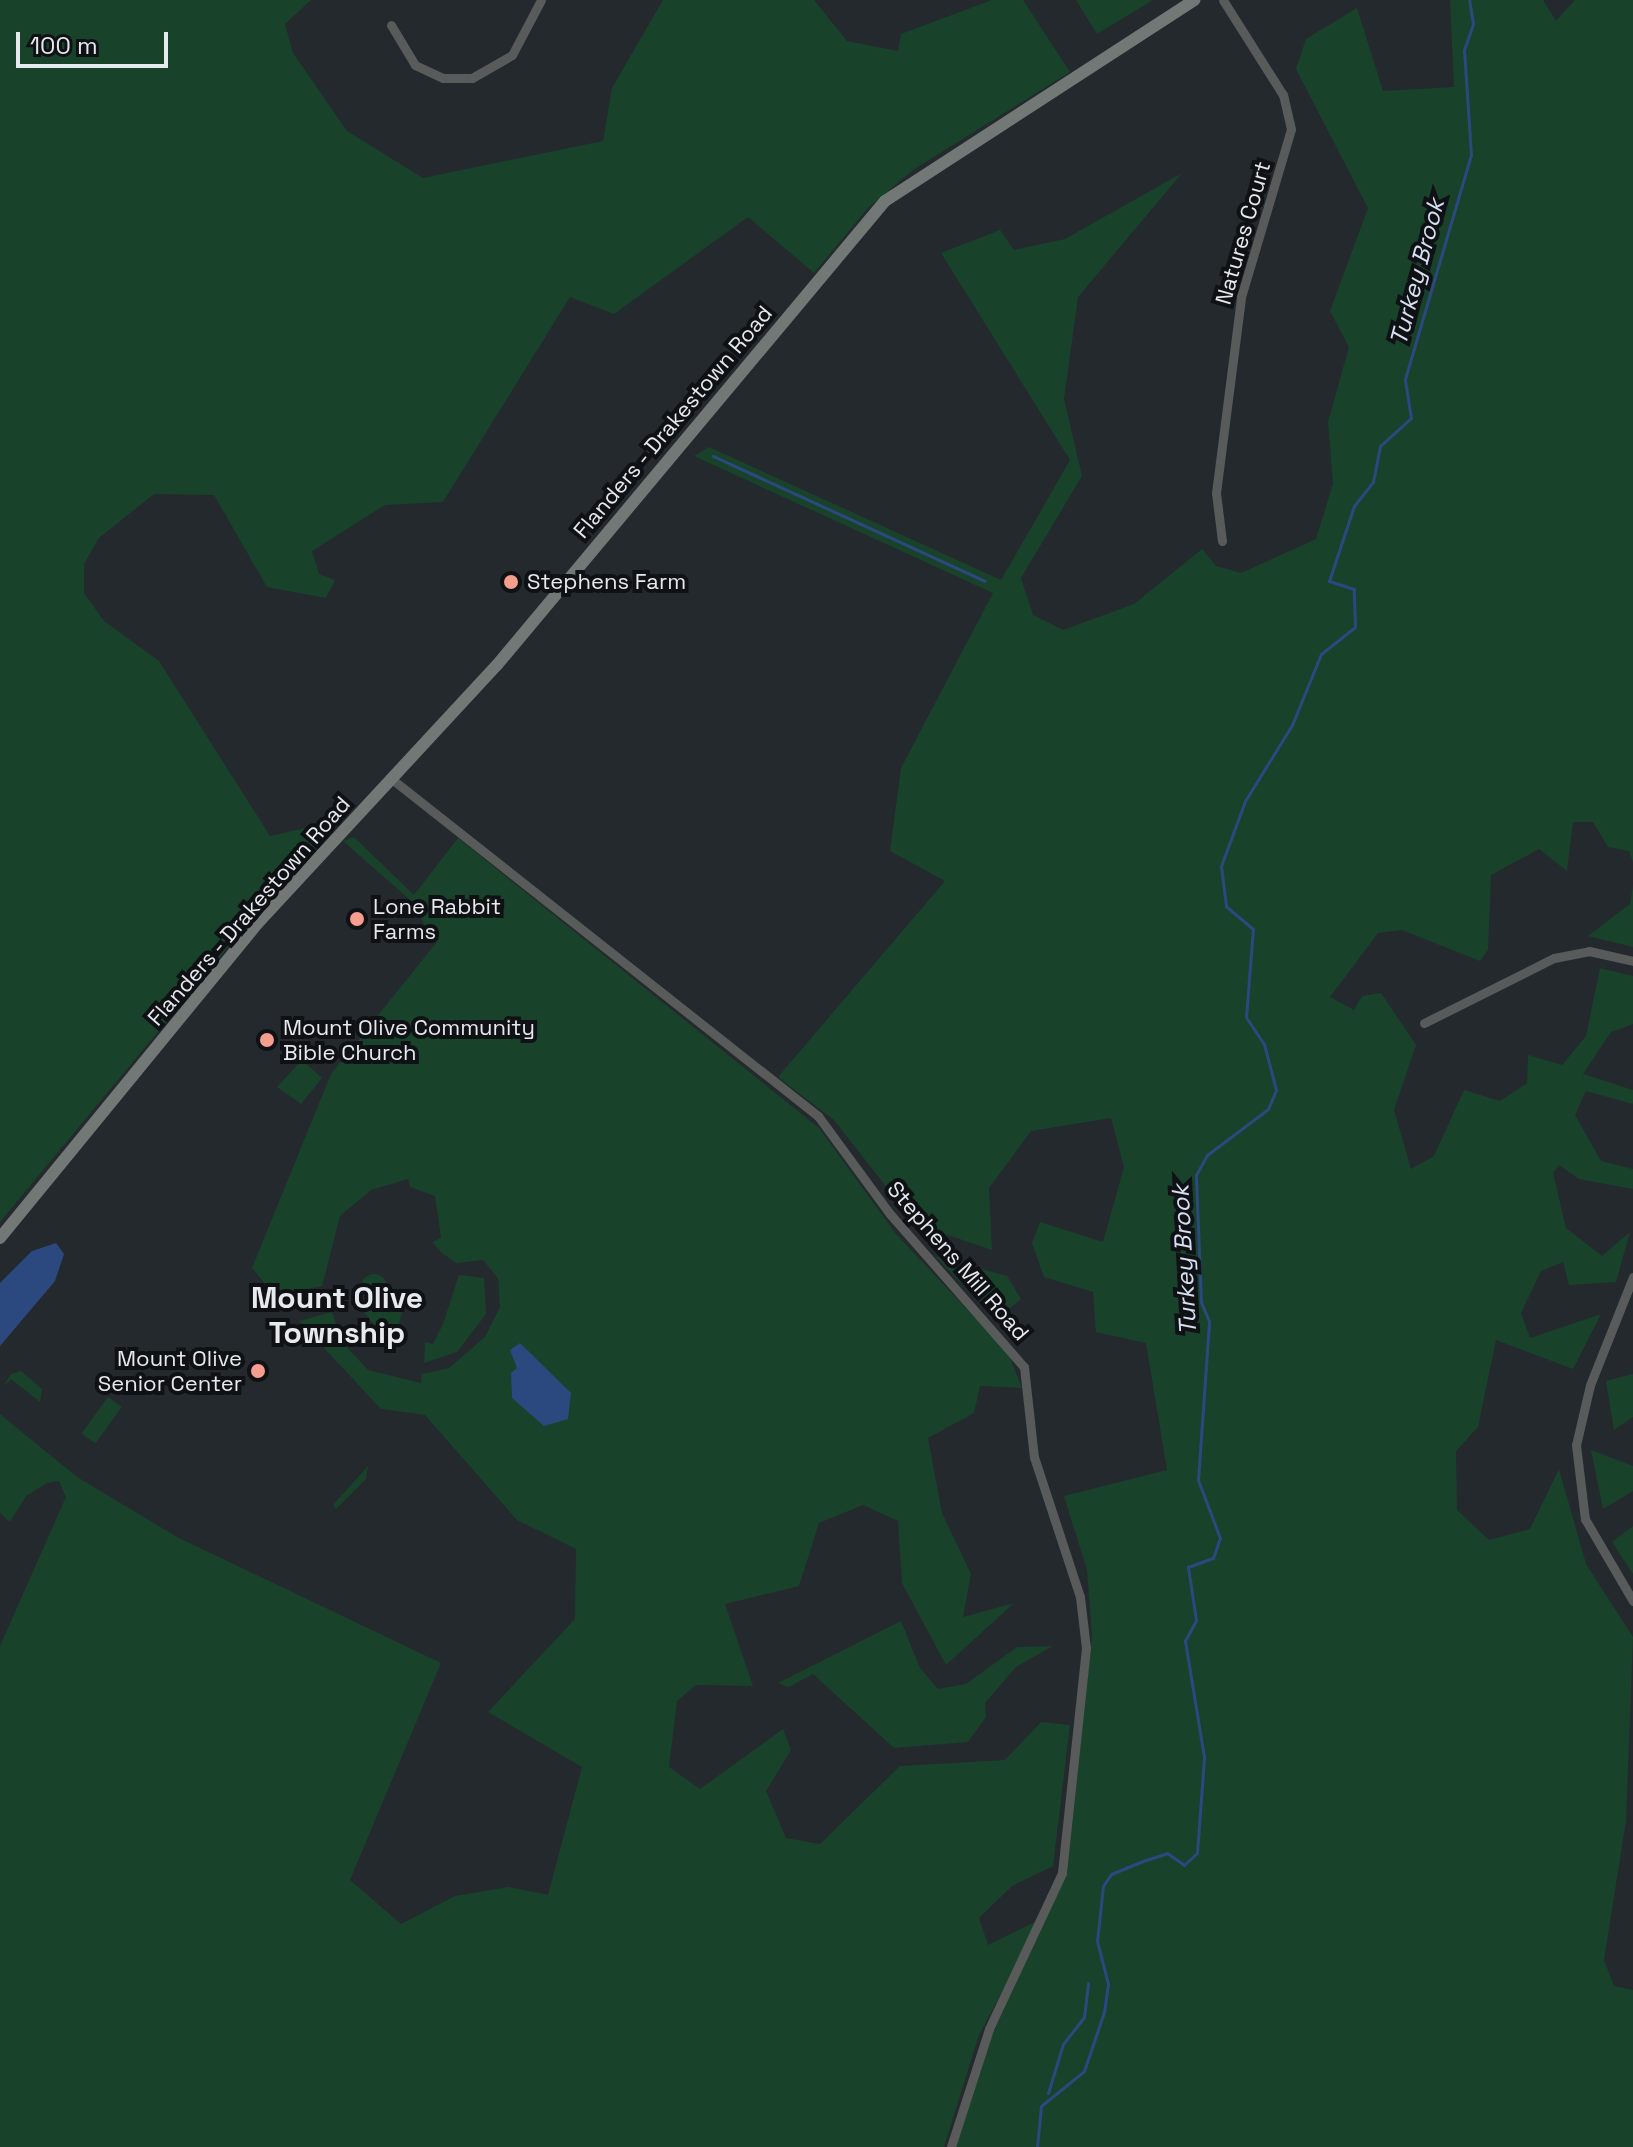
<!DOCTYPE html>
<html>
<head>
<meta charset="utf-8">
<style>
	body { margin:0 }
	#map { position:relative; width:1633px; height:2147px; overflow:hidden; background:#24292e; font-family:"Space Grotesk",sans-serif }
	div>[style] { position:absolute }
	.green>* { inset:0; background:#19422b; transform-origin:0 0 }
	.round { border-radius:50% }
	.water>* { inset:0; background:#2c497f }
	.stream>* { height:3px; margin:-1.5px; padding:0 1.5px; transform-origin:1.5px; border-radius:1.5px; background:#2c497f }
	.street>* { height:9px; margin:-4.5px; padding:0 4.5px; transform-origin:4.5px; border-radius:4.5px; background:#585b5a }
	.secondary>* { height:12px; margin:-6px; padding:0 6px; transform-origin:6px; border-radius:6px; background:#727876 }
	.dots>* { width:22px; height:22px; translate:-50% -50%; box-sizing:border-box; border:4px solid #0f1114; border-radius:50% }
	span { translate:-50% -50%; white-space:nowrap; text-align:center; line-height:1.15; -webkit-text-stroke:8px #0f1114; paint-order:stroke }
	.street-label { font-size:22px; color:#e6e9ed }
	.poi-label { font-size:22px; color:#e6e9ed }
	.left { translate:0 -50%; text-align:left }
	.right { translate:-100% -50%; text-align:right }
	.water-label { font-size:24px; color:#d6e0f1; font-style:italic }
	.district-label { font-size:30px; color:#e6e9ed; font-weight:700 }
	.scale { position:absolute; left:16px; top:32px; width:152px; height:36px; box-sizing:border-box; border:4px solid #e6e9ed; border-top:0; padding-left:10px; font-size:24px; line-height:28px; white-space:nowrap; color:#e6e9ed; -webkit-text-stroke:6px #0f1114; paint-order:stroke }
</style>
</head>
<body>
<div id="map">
	<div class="green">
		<i style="clip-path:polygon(0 0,311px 0,285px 24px,293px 53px,347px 131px,423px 178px,603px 141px,612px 88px,663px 0,814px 0,847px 41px,898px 51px,901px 34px,992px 0,1023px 0,1070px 72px,913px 170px,868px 208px,814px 273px,748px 217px,614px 314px,570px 297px,443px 502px,385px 505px,312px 551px,319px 574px,335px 580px,326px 598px,267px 587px,214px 495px,154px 494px,99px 538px,84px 564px,84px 593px,104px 621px,159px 661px,270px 836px,332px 822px,0 1222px)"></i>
		<i style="clip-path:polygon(1076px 0,1153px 0,1097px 34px)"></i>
		<i style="clip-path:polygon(1450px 0,1543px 0,1556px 21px,1575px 0,1633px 0,1633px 862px,1629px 851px,1608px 847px,1593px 822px,1573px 822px,1567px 871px,1539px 849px,1491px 875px,1488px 950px,1480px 961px,1402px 930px,1378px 933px,1330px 997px,1354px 1010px,1362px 996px,1381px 993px,1416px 1045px,1394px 1110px,1411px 1169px,1434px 1156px,1464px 1090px,1500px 1101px,1527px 1083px,1528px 1055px,1562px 1065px,1586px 1036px,1600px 968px,1633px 976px,1633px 1024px,1611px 1032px,1583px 1074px,1633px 1090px,1633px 1104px,1586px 1091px,1575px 1115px,1601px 1161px,1633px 1169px,1633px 1189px,1579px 1179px,1559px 1165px,1553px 1173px,1566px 1228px,1602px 1256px,1630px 1232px,1616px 1282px,1569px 1285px,1563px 1262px,1541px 1271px,1521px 1313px,1530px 1338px,1601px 1314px,1573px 1369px,1496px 1340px,1478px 1427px,1456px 1451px,1457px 1510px,1489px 1540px,1530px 1529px,1559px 1469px,1586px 1564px,1633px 1637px,1626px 1821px,1604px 1960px,1614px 1986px,1633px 1990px,1633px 2147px,956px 2147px,985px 2051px,1067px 1873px,1092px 1636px,1087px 1570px,1064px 1496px,1167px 1470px,1146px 1343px,1096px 1332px,1093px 1292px,1044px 1277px,1032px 1243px,1040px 1222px,1103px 1242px,1124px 1167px,1111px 1118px,1031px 1131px,989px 1188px,992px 1250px,942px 1233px,930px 1243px,834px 1120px,778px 1077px,945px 881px,890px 851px,901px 768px,993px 593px,694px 456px,709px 447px,1001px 580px,1070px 460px,941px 253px,1000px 230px,1014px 250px,1065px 239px,1182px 173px,1078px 297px,1064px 399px,1082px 476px,1021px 578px,1033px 615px,1063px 630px,1134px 604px,1202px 549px,1216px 566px,1241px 573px,1316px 539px,1333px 484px,1328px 422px,1349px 347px,1330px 311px,1368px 208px,1296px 69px,1306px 39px,1357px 8px,1383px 91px,1454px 87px)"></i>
		<i style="clip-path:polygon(354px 837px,414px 895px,458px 838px,819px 1128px,896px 1234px,1008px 1353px,1022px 1388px,980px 1386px,974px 1413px,928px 1438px,942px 1513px,971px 1574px,963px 1617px,1014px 1603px,946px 1665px,902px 1583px,898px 1521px,863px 1505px,819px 1523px,799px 1586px,725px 1604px,753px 1686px,696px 1685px,677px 1701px,669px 1767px,700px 1789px,783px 1729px,791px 1750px,766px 1791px,786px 1838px,820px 1844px,900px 1766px,1005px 1760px,1041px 1722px,1070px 1725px,1053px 1866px,1012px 1886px,979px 1918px,988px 1945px,1041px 1919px,979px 2035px,944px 2147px,0 2147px,0 1646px,66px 1497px,59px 1481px,47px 1483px,26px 1496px,10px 1522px,0 1513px,0 1414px,77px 1477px,177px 1537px,441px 1663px,350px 1880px,401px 1924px,455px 1896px,509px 1887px,548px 1895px,582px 1767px,488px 1712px,575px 1619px,576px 1549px,517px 1520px,425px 1415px,381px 1409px,299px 1321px,332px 1312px,343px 1343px,368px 1370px,421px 1383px,422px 1374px,449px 1368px,485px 1337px,500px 1307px,498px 1278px,483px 1260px,456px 1263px,442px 1253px,432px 1242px,441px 1238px,435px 1196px,410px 1187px,408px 1179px,371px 1190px,340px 1216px,322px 1286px,290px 1293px,268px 1287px,252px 1268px,331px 1074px,436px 943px,408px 898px,343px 841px)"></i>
		<i style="clip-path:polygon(1633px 886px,1633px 947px,1588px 936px,1630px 904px)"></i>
		<i style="clip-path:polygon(302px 1060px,322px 1078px,301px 1104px,277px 1087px)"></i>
		<i style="clip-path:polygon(935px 1256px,1007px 1276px,1021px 1299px,996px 1319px)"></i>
		<i class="round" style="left:361px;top:1274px;width:26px;height:26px"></i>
		<i style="clip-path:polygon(459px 1275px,484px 1278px,486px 1314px,457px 1352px,424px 1363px,425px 1342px,433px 1344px,443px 1324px)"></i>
		<i style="clip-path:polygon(406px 1300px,393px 1344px,390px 1345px,364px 1312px)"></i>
		<i style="clip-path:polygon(21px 1371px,42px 1389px,40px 1402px,11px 1379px,3px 1387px,11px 1374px)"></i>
		<i style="clip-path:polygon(1633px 1374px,1633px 1417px,1614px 1430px,1606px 1381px)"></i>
		<i style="left:108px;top:1397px;width:17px;height:45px;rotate:36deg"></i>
		<i style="clip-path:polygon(1591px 1450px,1633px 1466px,1633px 1491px,1603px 1509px)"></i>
		<i style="clip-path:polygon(368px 1466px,366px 1479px,336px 1509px,333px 1505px)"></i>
		<i style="clip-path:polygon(1633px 1526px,1633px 1574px,1612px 1542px)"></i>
		<i style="clip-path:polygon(901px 1621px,920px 1668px,938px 1689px,966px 1684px,1017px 1647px,1053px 1646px,1016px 1667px,985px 1703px,986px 1717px,968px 1742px,894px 1748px,813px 1674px,789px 1687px,778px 1683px)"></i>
	</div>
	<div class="water">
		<i style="clip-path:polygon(56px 1243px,64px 1254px,55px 1281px,0 1346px,0 1283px,32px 1251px)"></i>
		<i style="clip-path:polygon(520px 1343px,571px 1393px,568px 1419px,544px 1426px,512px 1398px,511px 1373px,517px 1368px,510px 1350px)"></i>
	</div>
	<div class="stream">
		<i style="left:713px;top:456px;width:299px;rotate:24.7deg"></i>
		<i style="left:1048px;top:2093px;width:51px;rotate:-73deg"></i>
		<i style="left:1063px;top:2044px;width:34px;rotate:-52deg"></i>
		<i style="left:1084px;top:2017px;width:34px;rotate:-83deg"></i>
		<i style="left:1037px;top:2147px;width:41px;rotate:-84.4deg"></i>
		<i style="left:1041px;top:2106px;width:55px;rotate:-39.1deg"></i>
		<i style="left:1084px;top:2071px;width:62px;rotate:-71.3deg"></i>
		<i style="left:1104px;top:2012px;width:28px;rotate:-82deg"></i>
		<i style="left:1108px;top:1984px;width:44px;rotate:-104.3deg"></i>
		<i style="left:1097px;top:1941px;width:55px;rotate:-83.8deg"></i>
		<i style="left:1103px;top:1886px;width:14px;rotate:-56deg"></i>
		<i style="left:1111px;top:1874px;width:38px;rotate:-22deg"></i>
		<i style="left:1146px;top:1860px;width:22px;rotate:-18deg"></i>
		<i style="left:1167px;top:1853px;width:21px;rotate:35deg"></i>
		<i style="left:1184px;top:1865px;width:18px;rotate:-43deg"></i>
		<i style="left:1197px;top:1853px;width:96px;rotate:-85.8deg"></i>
		<i style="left:1204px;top:1757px;width:118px;rotate:-99.3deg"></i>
		<i style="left:1185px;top:1641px;width:24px;rotate:-62deg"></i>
		<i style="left:1196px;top:1620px;width:54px;rotate:-98.6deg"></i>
		<i style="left:1188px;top:1567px;width:27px;rotate:-20deg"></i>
		<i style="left:1213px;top:1558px;width:21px;rotate:-71deg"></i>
		<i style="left:1220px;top:1538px;width:62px;rotate:-110.8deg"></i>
		<i style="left:1198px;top:1480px;width:159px;rotate:-86deg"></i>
		<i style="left:1209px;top:1321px;width:21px;rotate:-113deg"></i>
		<i style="left:1201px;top:1302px;width:127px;rotate:-92.3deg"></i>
		<i style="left:1196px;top:1175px;width:23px;rotate:-61deg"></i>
		<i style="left:1207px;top:1155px;width:76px;rotate:-37deg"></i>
		<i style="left:1268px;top:1109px;width:21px;rotate:-67deg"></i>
		<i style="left:1276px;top:1090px;width:48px;rotate:-104.6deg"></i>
		<i style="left:1264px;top:1044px;width:32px;rotate:-124deg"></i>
		<i style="left:1246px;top:1017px;width:88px;rotate:-85.5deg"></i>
		<i style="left:1253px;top:929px;width:35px;rotate:-140deg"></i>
		<i style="left:1226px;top:906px;width:40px;rotate:-97.1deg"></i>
		<i style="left:1221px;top:866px;width:69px;rotate:-69.7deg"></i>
		<i style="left:1245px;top:801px;width:89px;rotate:-58.3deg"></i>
		<i style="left:1292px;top:725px;width:77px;rotate:-67.8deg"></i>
		<i style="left:1321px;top:654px;width:43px;rotate:-38.5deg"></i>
		<i style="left:1355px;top:627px;width:38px;rotate:-92deg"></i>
		<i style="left:1354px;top:589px;width:26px;rotate:-162deg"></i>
		<i style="left:1329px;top:581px;width:79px;rotate:-71.6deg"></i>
		<i style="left:1354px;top:506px;width:31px;rotate:-52deg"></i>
		<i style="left:1373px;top:482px;width:37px;rotate:-79deg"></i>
		<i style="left:1380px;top:446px;width:42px;rotate:-42.1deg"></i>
		<i style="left:1411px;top:418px;width:39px;rotate:-99deg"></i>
		<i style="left:1405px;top:379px;width:234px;rotate:-73.6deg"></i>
		<i style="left:1471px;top:155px;width:105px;rotate:-93.8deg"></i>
		<i style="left:1464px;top:50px;width:28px;rotate:-71deg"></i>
		<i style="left:1473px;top:24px;width:24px;rotate:-99deg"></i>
	</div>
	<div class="street">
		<i style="left:391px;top:25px;width:47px;rotate:59deg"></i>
		<i style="left:415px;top:65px;width:31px;rotate:25deg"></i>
		<i style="left:443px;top:78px;width:29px"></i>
		<i style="left:472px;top:78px;width:46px;rotate:-29.9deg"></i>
		<i style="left:512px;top:55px;width:62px;rotate:-62.2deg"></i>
		<i style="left:1222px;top:541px;width:48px;rotate:-97.1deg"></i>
		<i style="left:1216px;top:493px;width:198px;rotate:-82.7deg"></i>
		<i style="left:1241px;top:297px;width:175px;rotate:-73.4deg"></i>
		<i style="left:1291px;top:129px;width:35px;rotate:-103deg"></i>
		<i style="left:1283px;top:95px;width:112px;rotate:-122.3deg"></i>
		<i style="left:393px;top:780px;width:542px;rotate:38.33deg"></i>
		<i style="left:818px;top:1116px;width:122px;rotate:53.7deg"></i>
		<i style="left:890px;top:1214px;width:203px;rotate:48.8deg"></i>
		<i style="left:1024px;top:1367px;width:91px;rotate:83.7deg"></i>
		<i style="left:1034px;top:1457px;width:147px;rotate:71.8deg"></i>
		<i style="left:1080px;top:1597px;width:51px;rotate:83.3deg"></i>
		<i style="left:1086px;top:1648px;width:226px;rotate:96.1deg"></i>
		<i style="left:1062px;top:1873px;width:172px;rotate:115.1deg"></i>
		<i style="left:989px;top:2029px;width:124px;rotate:107.9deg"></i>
		<i style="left:1424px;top:1023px;width:145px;rotate:-26.6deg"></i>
		<i style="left:1554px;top:958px;width:36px;rotate:-11deg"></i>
		<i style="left:1589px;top:951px;width:45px;rotate:12.8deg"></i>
		<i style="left:1633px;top:1277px;width:116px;rotate:111.7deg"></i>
		<i style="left:1590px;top:1385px;width:62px;rotate:103.1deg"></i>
		<i style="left:1576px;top:1445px;width:75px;rotate:83.1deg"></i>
		<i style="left:1585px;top:1519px;width:95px;rotate:59.7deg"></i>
	</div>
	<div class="secondary">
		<i style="left:0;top:1238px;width:406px;rotate:-50.7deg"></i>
		<i style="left:257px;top:924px;width:353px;rotate:-47.2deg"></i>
		<i style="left:497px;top:665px;width:605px;rotate:-50.1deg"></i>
		<i style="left:885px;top:201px;width:369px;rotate:-33deg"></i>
	</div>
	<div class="dots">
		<i style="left:511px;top:582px;background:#f59d8e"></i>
		<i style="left:357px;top:919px;background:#f59d8e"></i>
		<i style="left:267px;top:1040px;background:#f59d8e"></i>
		<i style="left:258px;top:1371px;background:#f59d8e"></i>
	</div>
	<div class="street-label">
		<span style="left:1243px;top:233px;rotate:-74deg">Natures Court</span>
		<span style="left:673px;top:422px;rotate:-50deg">Flanders - Drakestown Road</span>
		<span style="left:249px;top:911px;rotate:-49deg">Flanders - Drakestown Road</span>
		<span style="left:958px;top:1261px;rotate:49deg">Stephens Mill Road</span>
	</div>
	<div class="poi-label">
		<span class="left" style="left:527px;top:582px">Stephens Farm</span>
		<span class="left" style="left:373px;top:919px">Lone Rabbit<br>Farms</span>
		<span class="left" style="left:283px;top:1040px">Mount Olive Community<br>Bible Church</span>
		<span class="right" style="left:242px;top:1371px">Mount Olive<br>Senior Center</span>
	</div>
	<div class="water-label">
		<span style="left:1417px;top:272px;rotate:-75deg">Turkey Brook</span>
		<span style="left:1184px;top:1260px;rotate:-93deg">Turkey Brook</span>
	</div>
	<div class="district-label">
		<span style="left:337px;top:1315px">Mount Olive<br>Township</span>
	</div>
	<div class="scale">100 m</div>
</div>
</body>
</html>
